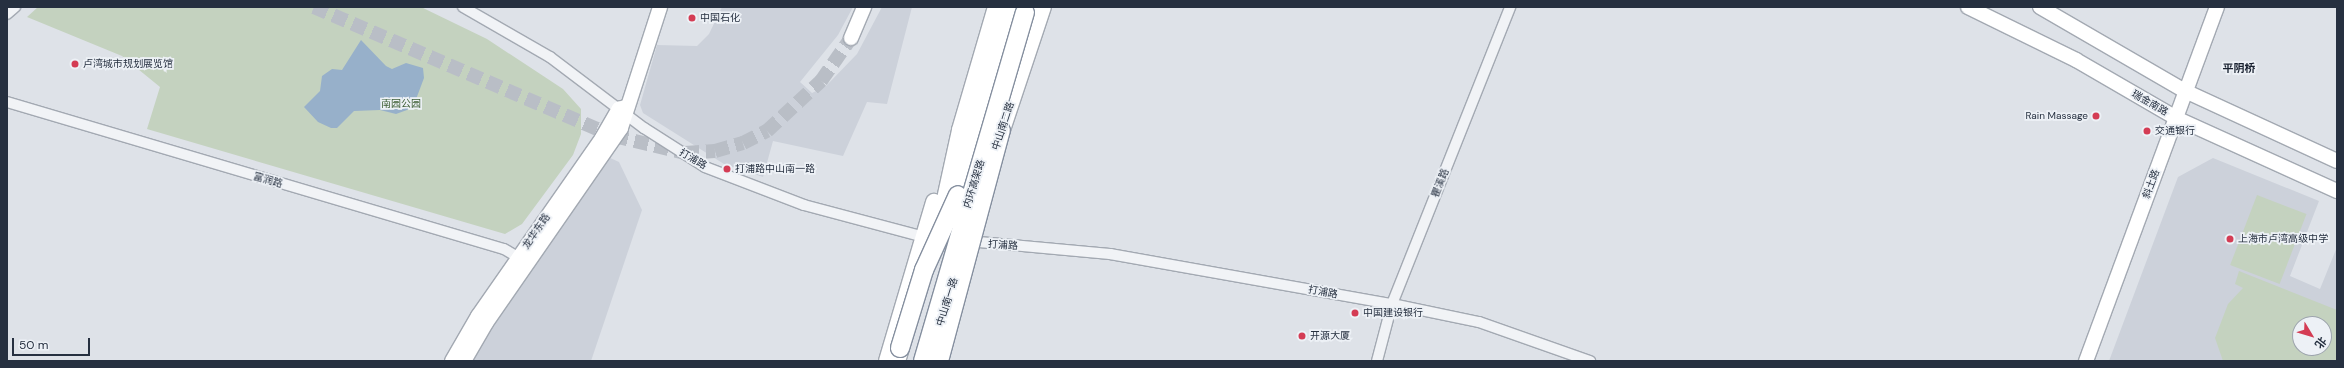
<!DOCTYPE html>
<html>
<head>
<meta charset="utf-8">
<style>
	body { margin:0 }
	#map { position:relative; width:2344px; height:368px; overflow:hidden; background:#dee2e8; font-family:"DM Sans","Noto Sans SC",sans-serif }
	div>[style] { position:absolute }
	.built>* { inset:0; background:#ccd1da }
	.green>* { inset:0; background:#c4d2bf; transform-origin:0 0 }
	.water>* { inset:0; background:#97b0ca }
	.secondary-tunnel>* { height:14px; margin-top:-7px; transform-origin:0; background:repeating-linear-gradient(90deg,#b9bec6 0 14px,transparent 0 21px) }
	.roads { filter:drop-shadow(1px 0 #a3a9b2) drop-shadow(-1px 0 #a3a9b2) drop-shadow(0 1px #a3a9b2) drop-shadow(0 -1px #a3a9b2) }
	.street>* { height:10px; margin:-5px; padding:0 5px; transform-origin:5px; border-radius:5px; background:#f1f3f6 }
	.secondary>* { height:14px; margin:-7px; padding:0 7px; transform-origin:7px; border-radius:7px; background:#fff }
	.primary>* { height:16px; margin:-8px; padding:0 8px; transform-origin:8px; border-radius:8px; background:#fff }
	.highway>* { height:18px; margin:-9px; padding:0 9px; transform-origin:9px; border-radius:9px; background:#fff }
	.bridges { filter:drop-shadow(1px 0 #858f9f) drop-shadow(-1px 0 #858f9f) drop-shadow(0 1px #858f9f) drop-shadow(0 -1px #858f9f) }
	.highway-bridge>* { height:18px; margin:-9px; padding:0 9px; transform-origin:9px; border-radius:9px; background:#fff }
	.dots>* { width:11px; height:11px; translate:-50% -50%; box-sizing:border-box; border:2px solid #edf1f6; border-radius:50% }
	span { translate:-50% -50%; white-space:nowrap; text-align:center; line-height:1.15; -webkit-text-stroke:3.5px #edf1f6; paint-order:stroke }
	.poi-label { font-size:10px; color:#263040 }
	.left { translate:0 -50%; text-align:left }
	.right { translate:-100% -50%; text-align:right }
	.street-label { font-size:10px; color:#263040 }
	.park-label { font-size:10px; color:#3b5c33 }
	.neighbourhood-label { font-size:11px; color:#192130; font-weight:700 }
	.frame { position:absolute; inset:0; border:8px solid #263040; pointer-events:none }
	.north { position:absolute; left:2292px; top:316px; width:40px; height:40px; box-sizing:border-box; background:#edf1f6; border:1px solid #9da4ad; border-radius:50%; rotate:128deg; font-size:11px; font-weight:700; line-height:16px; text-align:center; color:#263040 }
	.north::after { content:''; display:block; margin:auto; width:14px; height:18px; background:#d43c54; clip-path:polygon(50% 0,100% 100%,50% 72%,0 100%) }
	.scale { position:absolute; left:12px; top:338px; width:78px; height:18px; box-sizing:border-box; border:2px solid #263040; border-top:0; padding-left:5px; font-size:12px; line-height:14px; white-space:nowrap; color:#263040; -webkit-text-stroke:3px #edf1f6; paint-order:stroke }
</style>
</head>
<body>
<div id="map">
	<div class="built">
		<i style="clip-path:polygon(722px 7px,853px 7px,838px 35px,800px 82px,812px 93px,826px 86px,857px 54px,882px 7px,912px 7px,887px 104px,867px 102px,843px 156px,773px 141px,763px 177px,724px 164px,643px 113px,640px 105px,657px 45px,697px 46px,709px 34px)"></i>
		<i style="clip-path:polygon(608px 157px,619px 162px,642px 210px,591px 361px,469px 361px,476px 346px)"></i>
		<i style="clip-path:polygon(evenodd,2213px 158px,2319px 201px,2290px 276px,2320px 289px,2337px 247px,2337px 361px,2109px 361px,2178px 177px,2213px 158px,2300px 324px,2324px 324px,2324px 348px,2300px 348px,2300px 324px)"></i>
	</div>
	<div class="green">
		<i style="clip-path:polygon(38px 7px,421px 7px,487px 39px,563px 89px,581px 109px,581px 134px,573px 155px,522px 224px,505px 234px,147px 129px,160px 87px,122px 56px,27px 17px)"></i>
		<i style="left:2257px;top:195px;width:53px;height:75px;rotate:21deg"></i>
		<i style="clip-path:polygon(evenodd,2239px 271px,2337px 310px,2337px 361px,2223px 361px,2215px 338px,2228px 304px,2243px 288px,2235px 284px,2239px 271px,2300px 324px,2324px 324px,2324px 348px,2300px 348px,2300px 324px)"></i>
	</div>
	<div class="water">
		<i style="clip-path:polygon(361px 40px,386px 66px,392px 69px,406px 63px,423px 68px,424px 78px,415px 102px,407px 110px,396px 114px,380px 110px,354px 111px,337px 128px,331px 128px,318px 122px,304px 107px,320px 91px,322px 76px,332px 69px,342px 70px)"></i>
	</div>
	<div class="secondary-tunnel">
		<i style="left:314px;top:7px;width:327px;rotate:23.3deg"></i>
		<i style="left:614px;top:136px;width:73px;rotate:13.5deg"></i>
		<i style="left:685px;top:153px;width:30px;rotate:-4deg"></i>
		<i style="left:715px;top:151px;width:29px;rotate:-16deg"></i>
		<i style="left:743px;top:143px;width:27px;rotate:-27deg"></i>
		<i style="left:767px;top:131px;width:74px;rotate:-42.8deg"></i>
		<i style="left:821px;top:81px;width:52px;rotate:-55.1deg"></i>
	</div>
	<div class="roads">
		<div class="street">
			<i style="left:463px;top:7px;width:100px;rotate:29.9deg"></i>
			<i style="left:550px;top:57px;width:118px;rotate:37.1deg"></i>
			<i style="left:644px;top:128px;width:72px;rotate:32.6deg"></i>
			<i style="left:705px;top:167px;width:106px;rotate:21deg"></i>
			<i style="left:804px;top:205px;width:124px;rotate:14.9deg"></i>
			<i style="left:924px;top:237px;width:187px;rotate:5.2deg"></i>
			<i style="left:1110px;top:254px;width:286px;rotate:10.1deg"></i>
			<i style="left:1392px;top:304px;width:89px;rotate:11.7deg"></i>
			<i style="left:1479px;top:322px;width:118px;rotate:19.4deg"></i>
			<i style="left:7px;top:14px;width:11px;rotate:-41deg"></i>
			<i style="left:7px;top:102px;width:518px;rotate:16.48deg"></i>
			<i style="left:504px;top:249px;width:24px;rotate:30deg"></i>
			<i style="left:1377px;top:361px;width:59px;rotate:-75.3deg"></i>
			<i style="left:1392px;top:304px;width:320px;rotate:-68.3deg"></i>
		</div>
		<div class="secondary">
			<i style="left:1968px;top:7px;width:120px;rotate:26.1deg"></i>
			<i style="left:2076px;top:60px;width:116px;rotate:30.1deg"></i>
			<i style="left:2176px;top:118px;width:177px;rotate:24.4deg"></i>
			<i style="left:2040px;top:7px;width:168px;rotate:30.1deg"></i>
			<i style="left:2185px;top:91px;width:167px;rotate:24.7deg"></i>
			<i style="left:851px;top:38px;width:34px;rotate:-67deg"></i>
			<i style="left:452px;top:361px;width:52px;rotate:-60deg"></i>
			<i style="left:478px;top:316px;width:217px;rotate:-55.1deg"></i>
			<i style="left:602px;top:138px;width:34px;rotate:-60deg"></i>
			<i style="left:619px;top:109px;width:6px;rotate:-18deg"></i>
			<i style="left:464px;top:361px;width:44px;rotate:-59.9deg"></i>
			<i style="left:486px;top:323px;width:237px;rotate:-55.3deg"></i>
			<i style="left:621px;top:128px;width:127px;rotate:-72.1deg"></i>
			<i style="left:2086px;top:361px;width:377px;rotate:-69.7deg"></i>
		</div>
		<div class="primary">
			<i style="left:998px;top:142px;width:142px;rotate:-71.6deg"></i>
			<i style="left:940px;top:222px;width:94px;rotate:-77.7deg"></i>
			<i style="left:960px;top:130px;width:128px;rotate:-73.7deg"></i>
			<i style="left:887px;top:361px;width:166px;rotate:-73.5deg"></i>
		</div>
		<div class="highway">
			<i style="left:958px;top:195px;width:196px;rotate:-74deg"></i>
			<i style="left:896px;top:361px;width:14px;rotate:-73deg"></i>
		</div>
	</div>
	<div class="bridges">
		<div class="highway-bridge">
			<i style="left:900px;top:348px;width:82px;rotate:-72.9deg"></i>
			<i style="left:924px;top:270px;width:82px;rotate:-65.6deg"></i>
			<i style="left:923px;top:361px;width:363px;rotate:-73.7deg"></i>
			<i style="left:939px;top:361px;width:239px;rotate:-75deg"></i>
		</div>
	</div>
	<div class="dots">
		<i style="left:692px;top:18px;background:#d43c54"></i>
		<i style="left:75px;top:64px;background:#d43c54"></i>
		<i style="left:2096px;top:116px;background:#d43c54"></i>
		<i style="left:2147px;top:131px;background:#d43c54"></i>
		<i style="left:727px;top:169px;background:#d43c54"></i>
		<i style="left:2230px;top:239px;background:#d43c54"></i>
		<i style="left:1355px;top:313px;background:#d43c54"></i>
		<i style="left:1302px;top:336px;background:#d43c54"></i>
	</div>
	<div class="poi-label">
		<span class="left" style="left:700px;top:18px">中国石化</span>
		<span class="left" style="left:83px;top:64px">卢湾城市规划展览馆</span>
		<span class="right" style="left:2088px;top:116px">Rain Massage</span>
		<span class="left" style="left:2155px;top:131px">交通银行</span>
		<span class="left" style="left:735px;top:169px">打浦路中山南一路</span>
		<span class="left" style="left:2238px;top:239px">上海市卢湾高级中学</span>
		<span class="left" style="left:1363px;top:313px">中国建设银行</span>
		<span class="left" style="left:1310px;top:336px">开源大厦</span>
	</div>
	<div class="street-label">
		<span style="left:2150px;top:103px;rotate:30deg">瑞金南路</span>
		<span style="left:1003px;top:126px;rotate:-72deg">中山南二路</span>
		<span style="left:693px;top:159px;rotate:30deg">打浦路</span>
		<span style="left:268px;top:180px;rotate:16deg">富润路</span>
		<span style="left:1440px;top:183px;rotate:-68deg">瞿溪路</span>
		<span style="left:974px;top:184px;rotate:-73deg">内环高架路</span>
		<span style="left:2151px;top:184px;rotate:-69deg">斜土路</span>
		<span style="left:536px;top:231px;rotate:-55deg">龙华东路</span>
		<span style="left:1003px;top:245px;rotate:4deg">打浦路</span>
		<span style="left:1323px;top:292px;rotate:10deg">打浦路</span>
		<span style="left:947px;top:302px;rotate:-73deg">中山南一路</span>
	</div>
	<div class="park-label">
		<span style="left:401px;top:104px">南园公园</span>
	</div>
	<div class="neighbourhood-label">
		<span style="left:2239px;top:68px">平阴桥</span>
	</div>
	<div class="frame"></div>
	<div class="north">北</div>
	<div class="scale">50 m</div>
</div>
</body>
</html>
